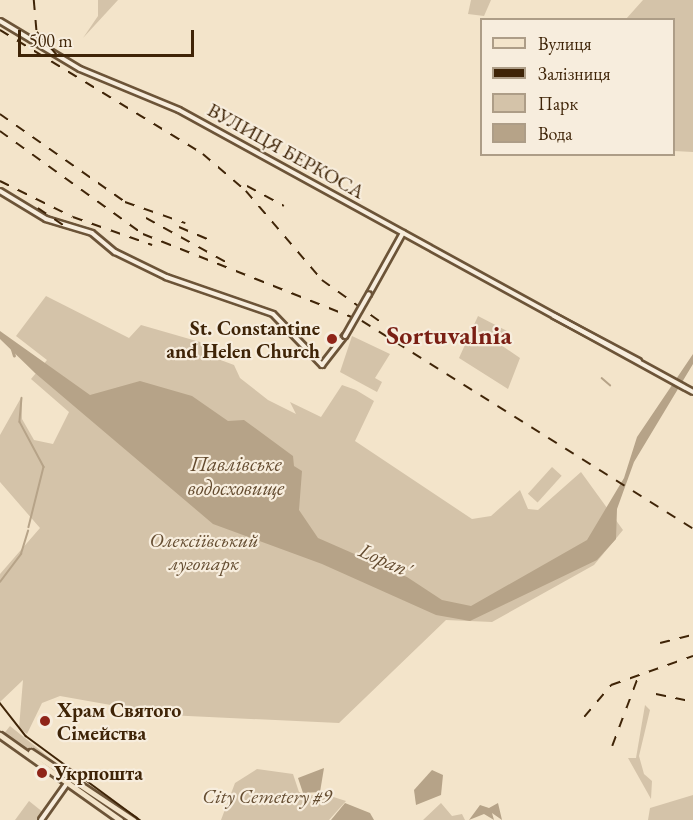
<!DOCTYPE html>
<html>
<head>
<meta charset="utf-8">
<style>
	body { margin:0 }
	#map { position:relative; width:693px; height:820px; overflow:hidden; background:#f3e4ca; font-family:"EB Garamond",serif }
	div>[style] { position:absolute }
	.green>* { inset:0; background:#d4c3a9; transform-origin:0 0 }
	.water>* { inset:0; background:#b6a388 }
	.stream>* { height:1.5px; margin:-0.75px; padding:0 0.75px; transform-origin:0.75px; border-radius:0.75px; background:#b6a388 }
	.canal>* { height:3px; margin:-1.5px; padding:0 1.5px; transform-origin:1.5px; border-radius:1.5px; background:#b6a388 }
	.roads { filter:drop-shadow(2px 0 #6c5438) drop-shadow(-2px 0 #6c5438) drop-shadow(0 2px #6c5438) drop-shadow(0 -2px #6c5438) }
	.minor>* { height:4px; margin:-2px; padding:0 2px; transform-origin:2px; border-radius:2px; background:#f7eddd }
	.major>* { height:5px; margin:-2.5px; padding:0 2.5px; transform-origin:2.5px; border-radius:2.5px; background:#f3e4ca }
	.tram>* { height:1.5px; margin:-0.75px; padding:0 0.75px; transform-origin:0.75px; border-radius:0.75px; background:#3f2407 }
	.rail>* { height:1.5px; margin-top:-0.75px; transform-origin:0; background:repeating-linear-gradient(90deg,#3f2407 0 10px,transparent 0 20px) }
	.bridges { filter:drop-shadow(2px 0 #6c5438) drop-shadow(-2px 0 #6c5438) drop-shadow(0 2px #6c5438) drop-shadow(0 -2px #6c5438) }
	.minor-bridge>* { height:4px; margin:-2px; padding:0 2px; transform-origin:2px; border-radius:2px; background:#f7eddd }
	.dots>* { width:16px; height:16px; translate:-50% -50%; box-sizing:border-box; border:3px solid #f7eddd; border-radius:50% }
	span { translate:-50% -50%; white-space:nowrap; text-align:center; line-height:1.15; -webkit-text-stroke:4.5px #f7eddd; paint-order:stroke }
	.street-label { font-size:20px; color:#3f2407 }
	.poi-label { font-size:20px; color:#3f2407; font-weight:700 }
	.right { translate:-100% -50%; text-align:right }
	.left { translate:0 -50%; text-align:left }
	.park-label { font-size:20px; color:#644c30; font-style:italic }
	.water-label { font-size:21px; color:#634a2e; font-style:italic }
	.district-label { font-size:26px; color:#7a1f14; font-weight:700 }
	.legend { position:absolute; left:480px; top:18px; width:195px; height:138px; box-sizing:border-box; background:#f7eddd; border:2px solid #ad9d87; margin:0; padding:8px 10px; list-style:none; font-size:18px; color:#3f2407 }
	.legend li { display:flex; align-items:center; gap:12px; height:30px }
	.legend b { width:30px; border:2px solid #ad9d87 }
	.scale { position:absolute; left:18px; top:30px; width:176px; height:27px; box-sizing:border-box; border:3px solid #3f2407; border-top:0; padding-left:8px; font-size:18px; line-height:21px; white-space:nowrap; color:#3f2407; -webkit-text-stroke:4px #f7eddd; paint-order:stroke }
</style>
</head>
<body>
<div id="map">
	<div class="green">
		<i style="clip-path:polygon(98px 0,118px 0,83px 38px,98px 16px)"></i>
		<i style="clip-path:polygon(471px 0,491px 0,484px 16px,468px 14px)"></i>
		<i style="clip-path:polygon(643px 0,693px 0,693px 152px,674px 151px,674px 20px,626px 19px)"></i>
		<i style="clip-path:polygon(46px 296px,129px 338px,141px 325px,200px 342px,210px 356px,234px 365px,240px 378px,268px 400px,296px 414px,290px 402px,321px 417px,342px 385px,356px 390px,374px 401px,355px 441px,472px 519px,491px 516px,520px 490px,528px 509px,538px 510px,581px 472px,623px 530px,594px 565px,492px 622px,446px 620px,339px 723px,167px 715px,60px 696px,42px 703px,27px 734px,19px 728px,23px 680px,0 702px,0 574px,40px 528px,0 482px,0 435px,22px 396px,22px 419px,34px 440px,53px 444px,69px 412px,31px 379px,47px 360px,16px 336px)"></i>
		<i style="clip-path:polygon(478px 316px,509px 332px,501px 345px,520px 358px,508px 389px,459px 358px)"></i>
		<i style="clip-path:polygon(352px 336px,390px 354px,375px 378px,382px 382px,377px 392px,340px 372px)"></i>
		<i style="left:552px;top:467px;width:13px;height:36px;rotate:42deg"></i>
		<i style="clip-path:polygon(645px 705px,650px 710px,639px 756px,644px 774px,652px 781px,651px 799px,628px 758px,636px 758px)"></i>
		<i style="clip-path:polygon(10px 726px,72px 776px,66px 786px,19px 754px,22px 750px,2px 736px)"></i>
		<i style="clip-path:polygon(257px 769px,293px 774px,299px 792px,309px 796px,321px 793px,346px 801px,329px 820px,221px 820px,235px 783px)"></i>
		<i style="clip-path:polygon(693px 795px,693px 820px,648px 820px,650px 808px)"></i>
		<i style="clip-path:polygon(29px 801px,44px 813px,38px 820px,15px 820px)"></i>
		<i style="clip-path:polygon(441px 803px,452px 816px,462px 814px,465px 820px,423px 820px)"></i>
	</div>
	<div class="water">
		<i style="clip-path:polygon(0 331px,90px 395px,140px 381px,192px 396px,228px 421px,244px 420px,293px 456px,294px 466px,302px 471px,299px 510px,318px 538px,407px 577px,442px 600px,471px 606px,587px 540px,624px 478px,637px 437px,693px 354px,693px 364px,634px 462px,617px 509px,616px 539px,597px 560px,470px 621px,436px 615px,322px 564px,213px 524px,35px 373px,0 339px)"></i>
		<i style="clip-path:polygon(324px 768px,320px 792px,303px 793px,298px 778px)"></i>
		<i style="clip-path:polygon(432px 770px,443px 775px,441px 795px,416px 805px,414px 790px)"></i>
		<i style="clip-path:polygon(345px 803px,370px 813px,374px 820px,331px 820px)"></i>
		<i style="clip-path:polygon(498px 803px,502px 820px,492px 813px,494px 820px,484px 814px,469px 820px,480px 805px,489px 808px)"></i>
	</div>
	<div class="stream">
		<i style="left:602px;top:378px;width:11px;rotate:41deg"></i>
		<i style="left:22px;top:398px;width:24px;rotate:95deg"></i>
		<i style="left:20px;top:422px;width:51px;rotate:61.9deg"></i>
		<i style="left:44px;top:467px;width:62px;rotate:104deg"></i>
		<i style="left:0;top:582px;width:35px;rotate:-53deg"></i>
		<i style="left:21px;top:554px;width:24px;rotate:-73deg"></i>
	</div>
	<div class="canal">
		<i style="left:11px;top:346px;width:10px;rotate:73deg"></i>
	</div>
	<div class="roads">
		<div class="minor">
			<i style="left:0;top:21px;width:93px;rotate:31deg"></i>
			<i style="left:80px;top:69px;width:107px;rotate:22.5deg"></i>
			<i style="left:179px;top:110px;width:586px;rotate:28.75deg"></i>
			<i style="left:0;top:191px;width:54px;rotate:31.3deg"></i>
			<i style="left:46px;top:219px;width:48px;rotate:16.9deg"></i>
			<i style="left:92px;top:233px;width:30px;rotate:40deg"></i>
			<i style="left:115px;top:252px;width:57px;rotate:26.1deg"></i>
			<i style="left:166px;top:277px;width:113px;rotate:19.1deg"></i>
			<i style="left:273px;top:314px;width:71px;rotate:46.1deg"></i>
			<i style="left:322px;top:365px;width:37px;rotate:-52deg"></i>
			<i style="left:369px;top:294px;width:70px;rotate:-60.9deg"></i>
			<i style="left:554px;top:316px;width:96px;rotate:27.9deg"></i>
			<i style="left:41px;top:820px;width:47px;rotate:-54.6deg"></i>
		</div>
		<div class="major">
			<i style="left:0;top:735px;width:147px;rotate:35.3deg"></i>
			<i style="left:31px;top:752px;width:123px;rotate:33.7deg"></i>
		</div>
	</div>
	<div class="tram">
		<i style="left:0;top:703px;width:42px;rotate:51.8deg"></i>
		<i style="left:26px;top:736px;width:142px;rotate:36.4deg"></i>
	</div>
	<div class="rail">
		<i style="left:34px;top:0;width:32px;rotate:85deg"></i>
		<i style="left:37px;top:32px;width:40px;rotate:49deg"></i>
		<i style="left:0;top:30px;width:238px;rotate:31.4deg"></i>
		<i style="left:203px;top:154px;width:57px;rotate:40.7deg"></i>
		<i style="left:246px;top:191px;width:117px;rotate:49.5deg"></i>
		<i style="left:322px;top:280px;width:74px;rotate:35.6deg"></i>
		<i style="left:0;top:114px;width:153px;rotate:35.1deg"></i>
		<i style="left:125px;top:202px;width:64px;rotate:19.3deg"></i>
		<i style="left:0;top:131px;width:176px;rotate:35.8deg"></i>
		<i style="left:143px;top:234px;width:236px;rotate:21.7deg"></i>
		<i style="left:362px;top:321px;width:391px;rotate:32.1deg"></i>
		<i style="left:0;top:181px;width:81px;rotate:26.3deg"></i>
		<i style="left:73px;top:217px;width:84px;rotate:19.5deg"></i>
		<i style="left:247px;top:186px;width:42px;rotate:28.4deg"></i>
		<i style="left:38px;top:208px;width:32px;rotate:34deg"></i>
		<i style="left:146px;top:218px;width:94px;rotate:28.8deg"></i>
		<i style="left:179px;top:227px;width:34px;rotate:23deg"></i>
		<i style="left:660px;top:643px;width:34px;rotate:-14deg"></i>
		<i style="left:656px;top:694px;width:38px;rotate:12deg"></i>
		<i style="left:584px;top:717px;width:42px;rotate:-49.8deg"></i>
		<i style="left:611px;top:685px;width:87px;rotate:-19.5deg"></i>
		<i style="left:612px;top:746px;width:77px;rotate:-69.4deg"></i>
	</div>
	<div class="bridges">
		<div class="minor-bridge">
			<i style="left:345px;top:336px;width:48px;rotate:-60.3deg"></i>
		</div>
	</div>
	<div class="dots">
		<i style="left:332px;top:339px;background:#8f2418"></i>
		<i style="left:45px;top:721px;background:#8f2418"></i>
		<i style="left:42px;top:773px;background:#8f2418"></i>
	</div>
	<div class="street-label">
		<span style="left:286px;top:151px;rotate:29deg">ВУЛИЦЯ БЕРКОСА</span>
	</div>
	<div class="poi-label">
		<span class="right" style="left:320px;top:340px">St. Constantine<br>and Helen Church</span>
		<span class="left" style="left:57px;top:722px">Храм Святого<br>Сімейства</span>
		<span class="left" style="left:54px;top:773px">Укрпошта</span>
	</div>
	<div class="park-label">
		<span style="left:204px;top:552px">Олексіївський<br>лугопарк</span>
		<span style="left:267px;top:796px">City Cemetery #9</span>
	</div>
	<div class="water-label">
		<span style="left:236px;top:476px">Павлівське<br>водосховище</span>
		<span style="left:385px;top:560px;rotate:24deg">Lopan'</span>
	</div>
	<div class="district-label">
		<span style="left:449px;top:336px">Sortuvalnia</span>
	</div>
	<ul class="legend">
	<li><b style="height:8px;background:#f3e4ca"></b>Вулиця</li>
	<li><b style="height:8px;background:#3f2407"></b>Залізниця</li>
	<li><b style="height:16px;background:#d4c3a9"></b>Парк</li>
	<li><b style="height:16px;background:#b6a388"></b>Вода</li>
	</ul>
	<div class="scale">500 m</div>
</div>
</body>
</html>
